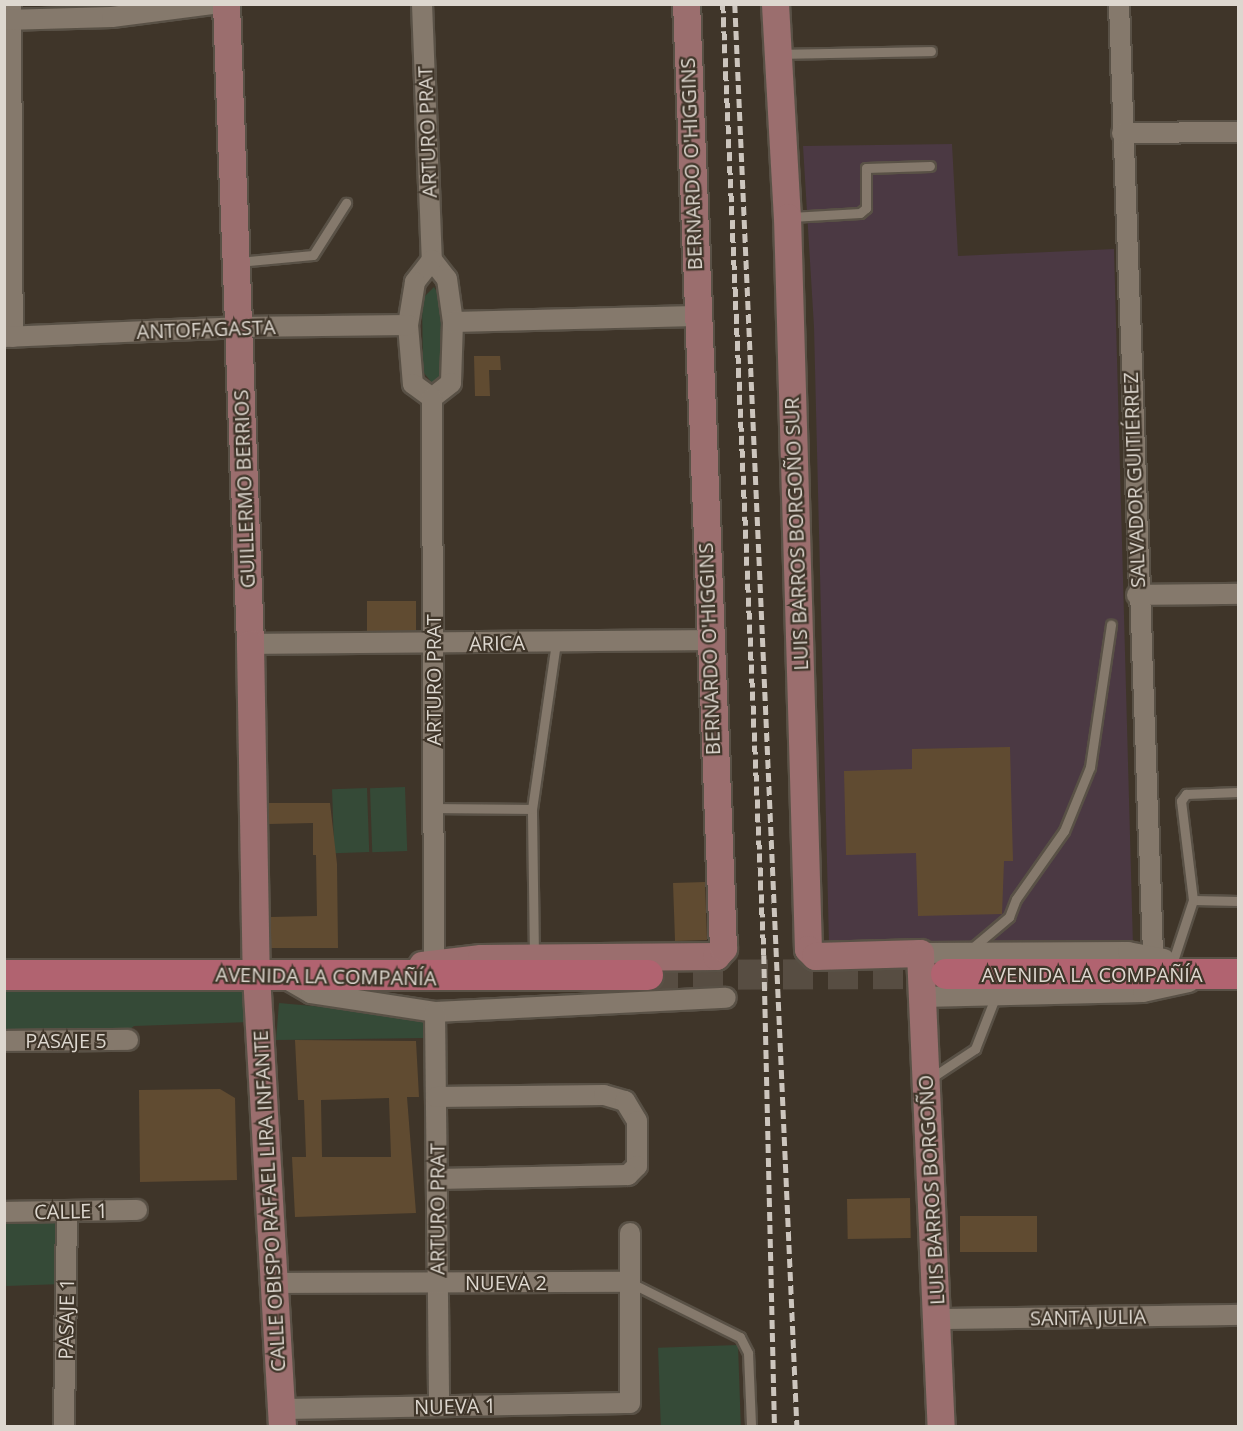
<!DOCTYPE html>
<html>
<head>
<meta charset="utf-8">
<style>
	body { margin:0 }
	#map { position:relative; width:1243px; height:1431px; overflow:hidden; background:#3f3529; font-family:"Open Sans",sans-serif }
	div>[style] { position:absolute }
	.industrial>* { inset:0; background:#4b3943 }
	.green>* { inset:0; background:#354a37; transform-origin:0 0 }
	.building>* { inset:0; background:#604b31; transform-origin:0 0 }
	.primary-tunnel>* { height:30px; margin-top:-15px; transform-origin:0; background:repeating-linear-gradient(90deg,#574d42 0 30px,transparent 0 45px) }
	.roads { filter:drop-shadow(2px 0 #595146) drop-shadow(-2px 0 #595146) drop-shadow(0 2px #595146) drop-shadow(0 -2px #595146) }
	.lane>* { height:9px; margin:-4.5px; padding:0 4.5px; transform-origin:4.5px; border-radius:4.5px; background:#85796c }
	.street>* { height:20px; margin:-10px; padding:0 10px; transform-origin:10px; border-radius:10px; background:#85796c }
	.secondary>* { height:27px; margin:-13.5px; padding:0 13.5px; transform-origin:13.5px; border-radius:13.5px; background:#9b6e6e }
	.primary>* { height:30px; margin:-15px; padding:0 15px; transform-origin:15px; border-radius:15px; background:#b16370 }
	.rail>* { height:4.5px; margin-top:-2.25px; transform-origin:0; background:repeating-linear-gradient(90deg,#ccc5bd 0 9px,transparent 0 13.5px) }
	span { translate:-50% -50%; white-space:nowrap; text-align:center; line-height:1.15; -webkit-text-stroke:4.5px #3f3529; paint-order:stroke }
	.street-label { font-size:20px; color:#ddd7cf }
	.frame { position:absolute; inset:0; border:6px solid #ddd7cf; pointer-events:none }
</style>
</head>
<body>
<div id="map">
	<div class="industrial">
		<i style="clip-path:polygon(952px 144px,958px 256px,1114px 249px,1133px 946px,829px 944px,814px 327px,803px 146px)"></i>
	</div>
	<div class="green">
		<i style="clip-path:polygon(434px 287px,442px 300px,443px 376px,434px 385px,423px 372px,422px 299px)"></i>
		<i style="left:405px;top:787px;width:64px;height:35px;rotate:88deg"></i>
		<i style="left:367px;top:788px;width:64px;height:35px;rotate:88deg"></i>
		<i style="clip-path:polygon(249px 982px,251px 1022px,134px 1026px,125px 1033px,5px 1035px,4px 985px)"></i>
		<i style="clip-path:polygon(279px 1003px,426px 1016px,426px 1038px,276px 1040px)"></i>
		<i style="left:60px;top:1217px;width:67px;height:56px;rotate:88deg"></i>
		<i style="left:738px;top:1345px;width:81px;height:80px;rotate:88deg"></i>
	</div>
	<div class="building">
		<i style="clip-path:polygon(474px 356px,500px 356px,501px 370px,489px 370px,490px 396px,475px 396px)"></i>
		<i style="left:367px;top:601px;width:49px;height:30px"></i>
		<i style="clip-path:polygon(1010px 747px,1013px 861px,1004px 861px,1002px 914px,918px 916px,916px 853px,846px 855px,844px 771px,912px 769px,912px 749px)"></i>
		<i style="clip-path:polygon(269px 803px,330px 803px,337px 864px,338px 948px,271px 948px,271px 917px,317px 916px,316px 855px,313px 855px,313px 823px,269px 824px)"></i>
		<i style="left:705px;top:882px;width:58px;height:32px;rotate:88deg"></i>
		<i style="clip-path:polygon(evenodd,295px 1040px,416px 1041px,419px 1097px,407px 1097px,416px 1213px,295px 1217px,292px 1157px,306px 1157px,304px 1100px,298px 1100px,295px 1040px,389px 1098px,391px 1157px,322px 1157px,321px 1100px,389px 1098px)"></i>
		<i style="clip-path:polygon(220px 1089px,235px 1098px,237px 1180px,140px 1182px,139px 1090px)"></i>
		<i style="left:910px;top:1198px;width:40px;height:63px;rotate:89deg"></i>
		<i style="left:960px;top:1216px;width:77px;height:36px"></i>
	</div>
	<div class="primary-tunnel">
		<i style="left:648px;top:975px;width:298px;rotate:-0.2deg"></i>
	</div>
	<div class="roads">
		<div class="lane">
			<i style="left:780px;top:54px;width:151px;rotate:-1.1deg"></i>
			<i style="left:791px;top:217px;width:69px;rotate:-3.3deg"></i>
			<i style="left:860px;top:213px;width:8px;rotate:-40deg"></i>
			<i style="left:866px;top:208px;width:40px;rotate:-90deg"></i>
			<i style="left:866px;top:168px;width:64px;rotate:-1.8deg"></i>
			<i style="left:238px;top:262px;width:75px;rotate:-5.3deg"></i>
			<i style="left:313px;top:255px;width:62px;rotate:-57.6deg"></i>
			<i style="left:434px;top:808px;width:98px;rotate:0.6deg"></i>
			<i style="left:1193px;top:900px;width:45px;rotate:1.3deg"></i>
			<i style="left:971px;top:949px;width:50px;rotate:-40.1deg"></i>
			<i style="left:1009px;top:917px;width:19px;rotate:-69deg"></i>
			<i style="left:1016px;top:899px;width:83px;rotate:-54.8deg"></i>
			<i style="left:1064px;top:831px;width:69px;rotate:-67.9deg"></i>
			<i style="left:1090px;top:767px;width:144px;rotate:-81.6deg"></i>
			<i style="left:534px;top:956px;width:147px;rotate:-90.8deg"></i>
			<i style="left:532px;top:809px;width:169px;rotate:-81.8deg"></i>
			<i style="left:1173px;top:961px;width:64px;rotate:-71.8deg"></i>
			<i style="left:1193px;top:900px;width:100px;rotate:-96.9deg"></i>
			<i style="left:1181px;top:801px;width:9px;rotate:-54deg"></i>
			<i style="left:1186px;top:794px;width:52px;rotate:-2.2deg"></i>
			<i style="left:931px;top:1078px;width:53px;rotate:-33.4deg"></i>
			<i style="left:975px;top:1049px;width:58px;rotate:-68.7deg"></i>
			<i style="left:629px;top:1282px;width:124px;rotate:26.4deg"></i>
			<i style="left:740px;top:1337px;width:18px;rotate:63deg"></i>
			<i style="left:748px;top:1353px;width:73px;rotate:87.6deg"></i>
		</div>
		<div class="street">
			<i style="left:11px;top:4px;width:333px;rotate:89.7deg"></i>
			<i style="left:422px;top:4px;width:256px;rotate:87.8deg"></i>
			<i style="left:432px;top:260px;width:24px;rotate:52deg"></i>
			<i style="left:447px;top:279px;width:43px;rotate:82.1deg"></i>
			<i style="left:453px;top:322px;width:61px;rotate:91.9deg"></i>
			<i style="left:451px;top:383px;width:24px;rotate:142deg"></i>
			<i style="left:1119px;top:4px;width:953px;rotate:87.95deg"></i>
			<i style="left:4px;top:20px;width:108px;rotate:-1.6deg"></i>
			<i style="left:112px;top:17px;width:101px;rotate:-7.4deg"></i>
			<i style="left:1122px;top:133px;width:116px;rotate:-0.5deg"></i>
			<i style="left:432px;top:260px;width:28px;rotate:128deg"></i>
			<i style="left:415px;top:282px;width:44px;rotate:99.2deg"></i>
			<i style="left:408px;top:325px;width:59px;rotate:85.2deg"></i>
			<i style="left:413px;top:384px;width:24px;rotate:36deg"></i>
			<i style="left:453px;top:322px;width:243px;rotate:-1.4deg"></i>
			<i style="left:4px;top:337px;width:234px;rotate:-2.4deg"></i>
			<i style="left:238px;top:327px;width:170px;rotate:-0.7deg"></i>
			<i style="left:432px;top:398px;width:564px;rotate:89.8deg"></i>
			<i style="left:1137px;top:595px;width:101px;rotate:-0.6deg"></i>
			<i style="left:250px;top:644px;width:458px;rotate:-0.5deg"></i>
			<i style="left:920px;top:953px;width:208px;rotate:-0.3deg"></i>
			<i style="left:1128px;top:952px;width:37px;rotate:11deg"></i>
			<i style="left:285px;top:978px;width:30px;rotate:30deg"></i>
			<i style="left:311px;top:993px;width:125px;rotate:8.7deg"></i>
			<i style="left:435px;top:1012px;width:291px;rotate:-2.8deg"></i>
			<i style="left:922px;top:997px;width:221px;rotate:-1.3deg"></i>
			<i style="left:1143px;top:992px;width:47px;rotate:-12.3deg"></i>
			<i style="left:435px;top:1012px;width:394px;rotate:89.4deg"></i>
			<i style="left:4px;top:1041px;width:124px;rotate:-0.5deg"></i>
			<i style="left:436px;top:1097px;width:168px;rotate:-0.7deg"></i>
			<i style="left:604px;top:1095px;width:22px;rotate:16deg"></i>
			<i style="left:625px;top:1101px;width:23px;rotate:59deg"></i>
			<i style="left:637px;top:1121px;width:45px;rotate:90deg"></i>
			<i style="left:637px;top:1166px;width:13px;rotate:135deg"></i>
			<i style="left:628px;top:1175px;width:191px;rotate:178.8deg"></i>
			<i style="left:4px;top:1212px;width:133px;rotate:-0.9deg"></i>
			<i style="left:274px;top:1283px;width:355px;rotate:-0.2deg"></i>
			<i style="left:937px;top:1319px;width:301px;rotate:-0.8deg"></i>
			<i style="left:281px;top:1409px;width:349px;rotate:-1deg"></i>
			<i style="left:630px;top:1403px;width:170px;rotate:-90deg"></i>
			<i style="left:64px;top:1426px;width:214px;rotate:-89.2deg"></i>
		</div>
		<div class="secondary">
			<i style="left:226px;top:4px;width:640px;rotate:87.85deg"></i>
			<i style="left:250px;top:644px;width:331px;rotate:89deg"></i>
			<i style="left:256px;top:975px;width:452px;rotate:86.7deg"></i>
			<i style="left:775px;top:4px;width:213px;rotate:86.8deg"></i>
			<i style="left:787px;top:217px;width:732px;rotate:88.36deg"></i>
			<i style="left:808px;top:949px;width:10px;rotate:45deg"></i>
			<i style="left:815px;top:956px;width:105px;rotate:-1.6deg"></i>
			<i style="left:920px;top:953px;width:473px;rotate:87.5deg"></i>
			<i style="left:422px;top:965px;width:59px;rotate:-6.8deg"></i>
			<i style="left:481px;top:958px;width:235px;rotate:-0.5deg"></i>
			<i style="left:716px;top:956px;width:11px;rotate:-49deg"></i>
			<i style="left:723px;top:948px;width:945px;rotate:-92.24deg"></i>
		</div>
		<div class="primary">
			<i style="left:946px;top:974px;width:292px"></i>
			<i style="left:4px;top:975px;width:644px"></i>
		</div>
	</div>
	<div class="rail">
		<i style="left:723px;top:4px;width:952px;rotate:87.53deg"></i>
		<i style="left:764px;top:955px;width:471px;rotate:88.7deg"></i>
		<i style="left:735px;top:4px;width:1423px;rotate:87.5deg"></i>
	</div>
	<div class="street-label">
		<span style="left:427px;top:132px;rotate:-92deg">ARTURO PRAT</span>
		<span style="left:691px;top:164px;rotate:-92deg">BERNARDO O'HIGGINS</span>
		<span style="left:206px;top:329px;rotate:-2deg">ANTOFAGASTA</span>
		<span style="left:1134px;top:480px;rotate:-92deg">SALVADOR GUITIÉRREZ</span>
		<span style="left:244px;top:489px;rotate:-92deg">GUILLERMO BERRIOS</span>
		<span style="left:796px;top:534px;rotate:-92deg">LUIS BARROS BORGOÑO SUR</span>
		<span style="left:497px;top:643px;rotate:-1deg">ARICA</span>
		<span style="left:709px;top:649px;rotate:-92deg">BERNARDO O'HIGGINS</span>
		<span style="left:433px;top:680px;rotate:-90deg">ARTURO PRAT</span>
		<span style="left:1092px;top:974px">AVENIDA LA COMPAÑÍA</span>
		<span style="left:326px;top:976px;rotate:1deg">AVENIDA LA COMPAÑÍA</span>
		<span style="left:66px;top:1040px">PASAJE 5</span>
		<span style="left:931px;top:1190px;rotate:-93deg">LUIS BARROS BORGOÑO</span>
		<span style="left:269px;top:1201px;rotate:-93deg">CALLE OBISPO RAFAEL LIRA INFANTE</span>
		<span style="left:437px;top:1209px;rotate:-90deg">ARTURO PRAT</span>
		<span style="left:71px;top:1211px;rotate:-1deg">CALLE 1</span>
		<span style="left:506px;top:1282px">NUEVA 2</span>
		<span style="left:1088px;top:1317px;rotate:-1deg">SANTA JULIA</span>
		<span style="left:66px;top:1319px;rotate:-89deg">PASAJE 1</span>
		<span style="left:455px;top:1406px;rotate:-1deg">NUEVA 1</span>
	</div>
	<div class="frame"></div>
</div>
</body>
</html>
